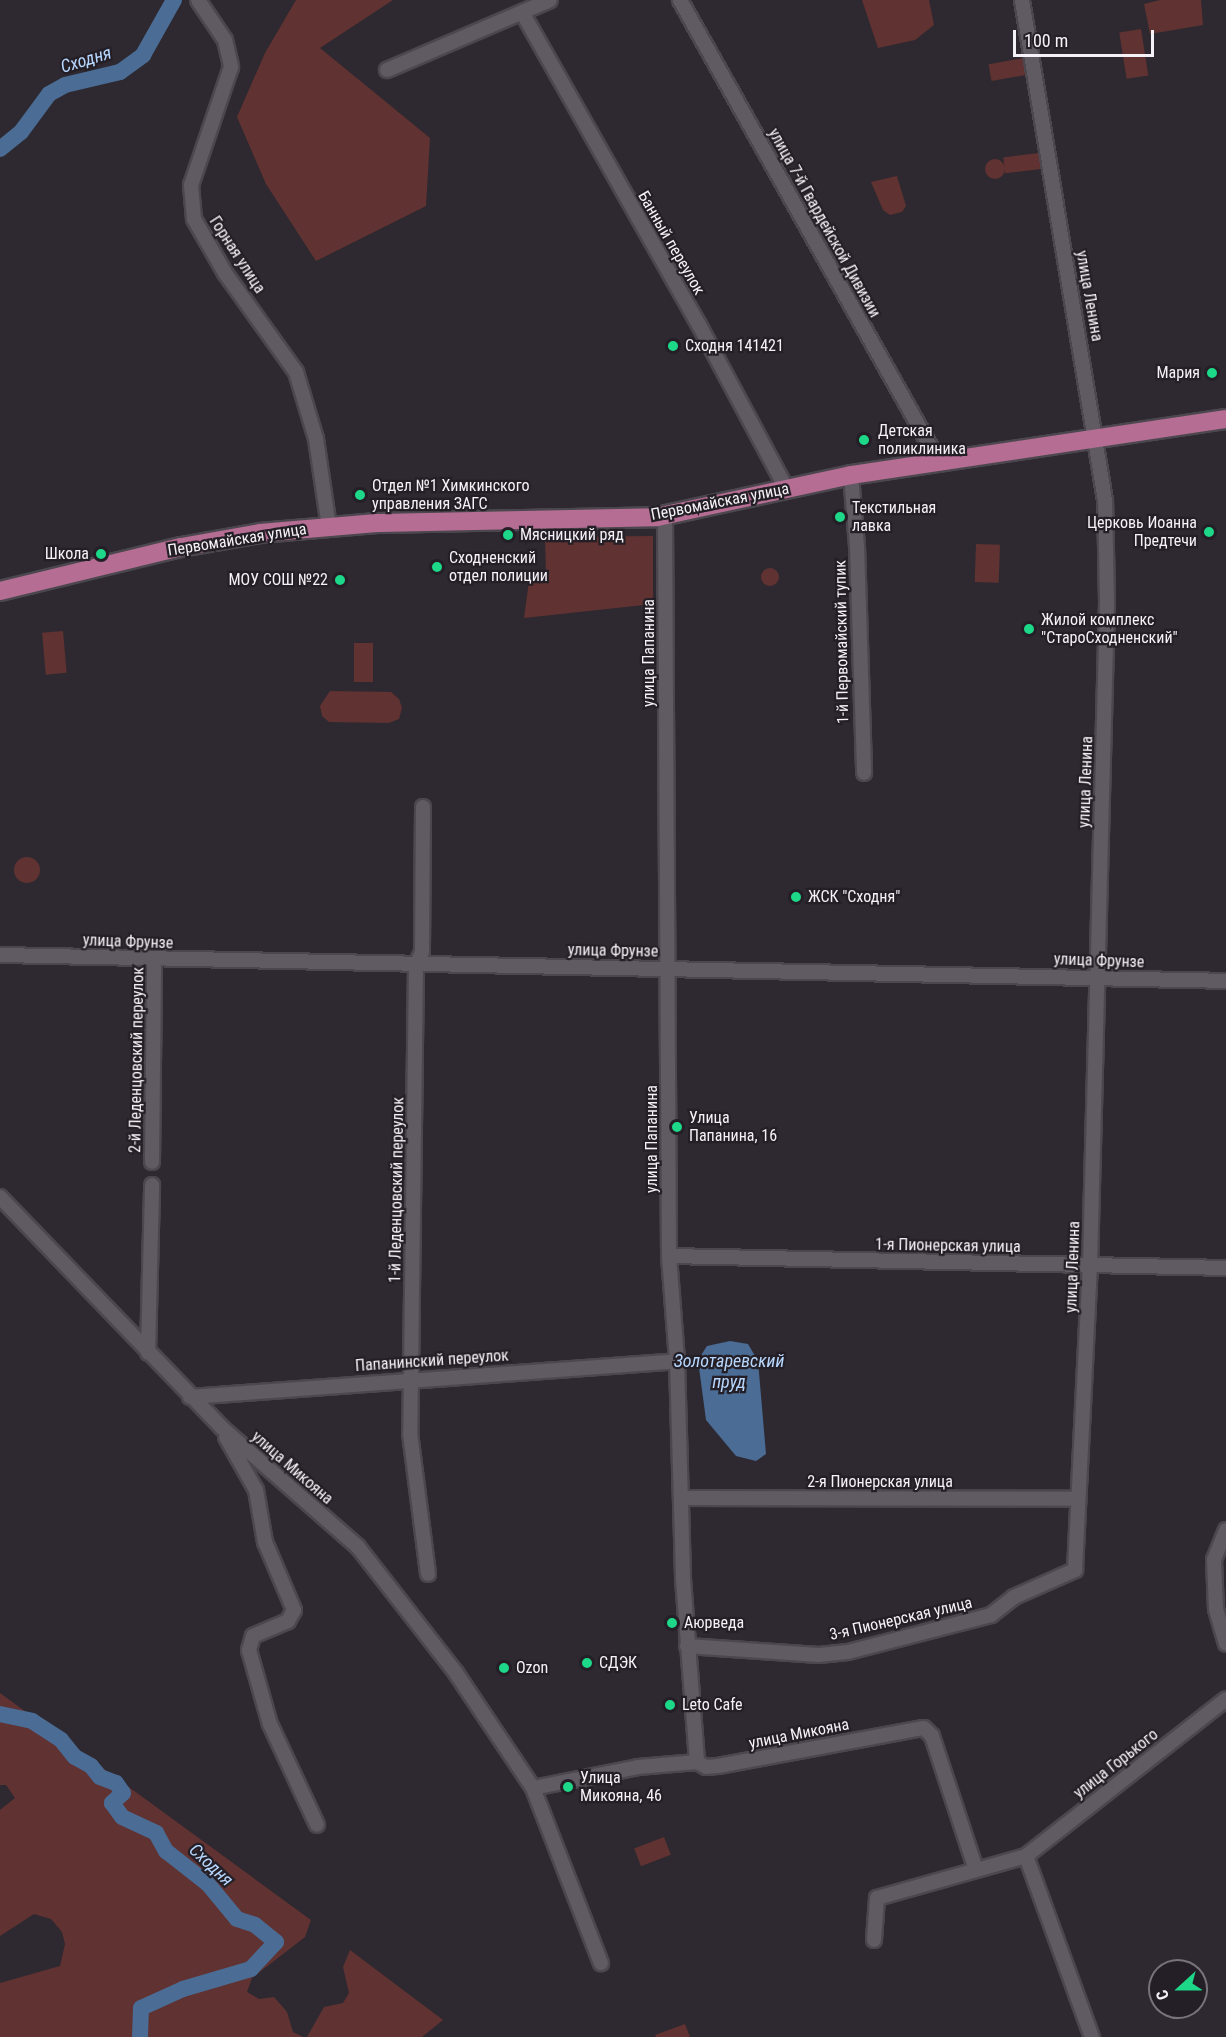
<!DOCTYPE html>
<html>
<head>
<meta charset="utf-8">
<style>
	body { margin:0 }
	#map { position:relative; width:1226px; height:2037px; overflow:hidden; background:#2e2930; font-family:"Roboto Condensed",sans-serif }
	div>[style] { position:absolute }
	.green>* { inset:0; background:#603231; transform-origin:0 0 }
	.round { border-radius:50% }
	.water>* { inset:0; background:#4a6c95 }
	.river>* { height:16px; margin:-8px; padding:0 8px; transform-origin:8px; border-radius:8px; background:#4a6c95 }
	.roads { filter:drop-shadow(2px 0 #4c474e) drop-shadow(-2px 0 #4c474e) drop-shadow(0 2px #4c474e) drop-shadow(0 -2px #4c474e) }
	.minor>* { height:14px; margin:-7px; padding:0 7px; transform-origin:7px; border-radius:7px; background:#605a62 }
	.major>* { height:18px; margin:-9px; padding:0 9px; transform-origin:9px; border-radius:9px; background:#b56d93 }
	.dots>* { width:16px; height:16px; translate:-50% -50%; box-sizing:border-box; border:3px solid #241f26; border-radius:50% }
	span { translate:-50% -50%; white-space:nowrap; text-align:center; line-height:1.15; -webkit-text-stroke:4.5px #241f26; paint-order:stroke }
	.street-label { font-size:16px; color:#f5f2f7 }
	.poi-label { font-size:16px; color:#f5f2f7 }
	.left { translate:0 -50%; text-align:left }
	.right { translate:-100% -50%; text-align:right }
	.water-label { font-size:18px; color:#b7d7fe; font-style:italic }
	.north { position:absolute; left:1148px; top:1959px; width:60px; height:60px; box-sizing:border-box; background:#241f26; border:2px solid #78737a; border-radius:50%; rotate:249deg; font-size:16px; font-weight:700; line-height:24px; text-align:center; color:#f5f2f7 }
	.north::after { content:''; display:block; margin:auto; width:21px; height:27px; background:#1dd888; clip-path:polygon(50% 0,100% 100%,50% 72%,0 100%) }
	.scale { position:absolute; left:1013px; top:30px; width:141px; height:27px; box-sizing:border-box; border:3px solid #f5f2f7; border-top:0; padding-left:8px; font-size:18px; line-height:21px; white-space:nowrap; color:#f5f2f7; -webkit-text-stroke:4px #241f26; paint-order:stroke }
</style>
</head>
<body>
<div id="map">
	<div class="green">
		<i style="clip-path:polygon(296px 0,393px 0,320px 48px,430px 138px,426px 206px,316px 261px,266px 184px,237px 117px,265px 53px)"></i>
		<i style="clip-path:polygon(862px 0,929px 0,934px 25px,915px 40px,878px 48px)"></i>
		<i style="clip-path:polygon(1160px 0,1201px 0,1203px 25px,1150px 34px,1144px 4px)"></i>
		<i style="left:1141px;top:29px;width:47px;height:22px;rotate:81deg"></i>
		<i style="left:1024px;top:58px;width:17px;height:36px;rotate:80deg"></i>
		<i style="left:1039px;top:153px;width:16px;height:36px;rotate:83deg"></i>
		<i class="round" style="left:985px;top:159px;width:20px;height:20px"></i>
		<i style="clip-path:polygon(897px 176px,906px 206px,902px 212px,890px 215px,883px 210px,871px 182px)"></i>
		<i style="clip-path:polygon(653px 536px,653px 604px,524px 618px,529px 581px,546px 574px,545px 537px)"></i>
		<i style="left:976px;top:544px;width:24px;height:38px;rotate:2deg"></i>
		<i class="round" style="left:761px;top:568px;width:18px;height:18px"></i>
		<i style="left:63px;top:631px;width:42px;height:21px;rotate:85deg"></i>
		<i style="left:354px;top:643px;width:19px;height:39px"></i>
		<i style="clip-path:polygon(330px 691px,391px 692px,399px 699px,402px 708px,399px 719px,389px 723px,329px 722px,322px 716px,320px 706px)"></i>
		<i class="round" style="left:14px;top:857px;width:26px;height:26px"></i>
		<i style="clip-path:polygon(0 1693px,311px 1920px,305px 1937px,252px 1978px,247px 1992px,259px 1999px,274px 1997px,287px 2012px,293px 2032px,303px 2037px,0 2037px,0 1983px,60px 1966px,65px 1944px,62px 1932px,51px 1919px,34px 1914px,0 1936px,0 1810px,15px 1798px,6px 1785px,0 1785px)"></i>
		<i style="left:664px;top:1837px;width:19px;height:32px;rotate:69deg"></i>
		<i style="clip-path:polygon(350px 1950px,443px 2020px,422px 2037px,307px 2037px,324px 2007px,343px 2003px,349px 1993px,343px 1967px)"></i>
		<i style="clip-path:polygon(685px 2024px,690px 2037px,656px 2037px,655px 2035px)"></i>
	</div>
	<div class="water">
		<i style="clip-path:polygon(730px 1341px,748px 1344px,758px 1361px,766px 1454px,756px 1461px,736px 1456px,706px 1420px,698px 1360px,707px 1346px)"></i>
	</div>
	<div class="river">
		<i style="left:0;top:149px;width:27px;rotate:-39deg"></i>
		<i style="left:21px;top:132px;width:47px;rotate:-53.6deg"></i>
		<i style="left:49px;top:94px;width:18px;rotate:-29deg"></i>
		<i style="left:65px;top:85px;width:57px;rotate:-13.3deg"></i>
		<i style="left:120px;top:72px;width:29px;rotate:-36deg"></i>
		<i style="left:143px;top:55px;width:63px;rotate:-60.6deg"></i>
		<i style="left:0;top:1714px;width:33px;rotate:12deg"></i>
		<i style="left:32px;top:1721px;width:35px;rotate:33deg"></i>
		<i style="left:61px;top:1740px;width:22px;rotate:51deg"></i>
		<i style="left:75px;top:1757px;width:18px;rotate:29deg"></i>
		<i style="left:91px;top:1766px;width:14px;rotate:51deg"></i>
		<i style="left:100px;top:1777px;width:17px;rotate:21deg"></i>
		<i style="left:116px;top:1783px;width:12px;rotate:55deg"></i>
		<i style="left:123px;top:1793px;width:15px;rotate:138deg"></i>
		<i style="left:112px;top:1803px;width:17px;rotate:54deg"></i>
		<i style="left:122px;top:1817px;width:38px;rotate:25deg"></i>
		<i style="left:156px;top:1833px;width:21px;rotate:61deg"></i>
		<i style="left:166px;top:1851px;width:53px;rotate:38.2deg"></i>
		<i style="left:208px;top:1884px;width:45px;rotate:50.4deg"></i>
		<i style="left:237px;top:1919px;width:19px;rotate:18deg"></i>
		<i style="left:255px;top:1925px;width:27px;rotate:39deg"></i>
		<i style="left:276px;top:1942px;width:37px;rotate:133deg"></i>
		<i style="left:251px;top:1969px;width:71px;rotate:163.6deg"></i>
		<i style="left:183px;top:1989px;width:46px;rotate:155.7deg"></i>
		<i style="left:141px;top:2008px;width:29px;rotate:92deg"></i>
	</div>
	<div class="roads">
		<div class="minor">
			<i style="left:198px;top:0;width:48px;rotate:56deg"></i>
			<i style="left:225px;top:40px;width:28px;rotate:77deg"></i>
			<i style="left:231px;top:67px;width:125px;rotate:108.7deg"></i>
			<i style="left:191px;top:185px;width:34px;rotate:85deg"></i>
			<i style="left:194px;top:219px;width:62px;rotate:60.1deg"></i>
			<i style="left:225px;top:273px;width:122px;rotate:54.4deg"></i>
			<i style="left:296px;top:372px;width:70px;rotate:73.4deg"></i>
			<i style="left:316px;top:439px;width:89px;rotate:81.6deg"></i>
			<i style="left:680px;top:0;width:530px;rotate:60.72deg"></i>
			<i style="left:523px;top:14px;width:357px;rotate:60.5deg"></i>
			<i style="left:699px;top:325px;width:187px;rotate:61.9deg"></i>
			<i style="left:387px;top:70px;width:177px;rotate:-23.2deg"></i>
			<i style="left:851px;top:475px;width:71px;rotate:85.2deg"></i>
			<i style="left:857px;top:546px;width:227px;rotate:88.2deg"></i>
			<i style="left:665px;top:516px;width:740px;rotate:89.69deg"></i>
			<i style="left:669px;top:1256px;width:105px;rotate:85.6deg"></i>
			<i style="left:677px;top:1361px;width:218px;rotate:88.4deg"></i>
			<i style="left:683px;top:1579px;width:184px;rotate:85.6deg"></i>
			<i style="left:423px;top:807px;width:145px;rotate:90.4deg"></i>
			<i style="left:422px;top:952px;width:14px;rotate:115deg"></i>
			<i style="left:416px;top:965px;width:468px;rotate:90.7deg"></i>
			<i style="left:410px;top:1433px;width:142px;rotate:82.7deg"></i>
			<i style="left:0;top:955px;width:1226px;rotate:1.21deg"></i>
			<i style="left:152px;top:1162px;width:203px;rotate:-89.4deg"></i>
			<i style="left:0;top:1197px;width:319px;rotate:46.1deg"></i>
			<i style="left:221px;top:1427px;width:182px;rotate:41.2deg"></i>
			<i style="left:358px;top:1547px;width:160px;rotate:52.1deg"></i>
			<i style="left:456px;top:1673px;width:138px;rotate:56.2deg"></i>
			<i style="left:533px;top:1788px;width:107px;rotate:-11.3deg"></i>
			<i style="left:638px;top:1767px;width:59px;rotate:-4.8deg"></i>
			<i style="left:697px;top:1762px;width:10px;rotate:29deg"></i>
			<i style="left:706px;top:1767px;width:12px;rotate:-5deg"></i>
			<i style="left:718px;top:1766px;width:209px;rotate:-10.5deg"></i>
			<i style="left:924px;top:1728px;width:11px;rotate:45deg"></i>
			<i style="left:932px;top:1736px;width:138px;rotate:71.8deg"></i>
			<i style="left:669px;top:1256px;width:557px;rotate:1.23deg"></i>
			<i style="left:148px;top:1353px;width:168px;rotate:-88.6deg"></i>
			<i style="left:190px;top:1397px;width:488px;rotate:-4.2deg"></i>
			<i style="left:226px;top:1437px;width:61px;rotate:60.5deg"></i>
			<i style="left:256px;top:1490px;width:53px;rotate:80.2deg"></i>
			<i style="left:265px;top:1542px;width:74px;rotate:66.9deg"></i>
			<i style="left:294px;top:1610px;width:13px;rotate:119deg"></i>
			<i style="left:288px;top:1621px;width:38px;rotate:157deg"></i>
			<i style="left:253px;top:1636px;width:15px;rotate:106deg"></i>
			<i style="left:249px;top:1650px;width:77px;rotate:74.2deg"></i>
			<i style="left:270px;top:1724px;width:111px;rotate:65deg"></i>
			<i style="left:681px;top:1498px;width:397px;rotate:0.1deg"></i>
			<i style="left:1226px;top:1530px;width:32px;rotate:112deg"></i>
			<i style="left:1214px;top:1560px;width:49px;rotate:87.7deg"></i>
			<i style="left:1216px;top:1609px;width:36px;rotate:74deg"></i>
			<i style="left:687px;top:1646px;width:132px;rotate:3.9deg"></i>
			<i style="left:819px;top:1655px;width:29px;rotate:-6deg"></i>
			<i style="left:848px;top:1652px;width:148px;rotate:-14.5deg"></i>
			<i style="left:991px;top:1615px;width:29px;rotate:-38deg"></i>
			<i style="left:1014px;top:1597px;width:67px;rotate:-23.9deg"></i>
			<i style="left:1075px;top:1570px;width:305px;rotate:-87.2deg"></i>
			<i style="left:1090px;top:1265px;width:664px;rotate:-88.53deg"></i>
			<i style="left:1107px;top:601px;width:101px;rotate:-91.1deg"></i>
			<i style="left:1105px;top:500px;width:507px;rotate:-99.43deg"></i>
			<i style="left:533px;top:1788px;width:188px;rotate:68.8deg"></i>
			<i style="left:1026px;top:1856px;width:193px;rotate:70deg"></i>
			<i style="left:874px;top:1940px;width:42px;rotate:-85.9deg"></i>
			<i style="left:877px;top:1898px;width:155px;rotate:-15.7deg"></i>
			<i style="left:1026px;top:1856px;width:254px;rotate:-38.1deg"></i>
		</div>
		<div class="major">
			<i style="left:0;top:591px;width:186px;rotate:-13.7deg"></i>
			<i style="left:181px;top:547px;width:80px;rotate:-10deg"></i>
			<i style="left:260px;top:533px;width:117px;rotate:-4.9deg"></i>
			<i style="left:377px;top:523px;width:280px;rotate:-1.2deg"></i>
			<i style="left:657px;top:517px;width:198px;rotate:-12.2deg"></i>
			<i style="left:851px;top:475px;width:379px;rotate:-8.5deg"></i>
		</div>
	</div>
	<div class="dots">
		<i style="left:673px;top:346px;background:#1dd888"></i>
		<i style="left:1212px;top:373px;background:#1dd888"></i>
		<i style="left:864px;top:440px;background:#1dd888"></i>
		<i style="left:360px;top:495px;background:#1dd888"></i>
		<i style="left:840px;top:517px;background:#1dd888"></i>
		<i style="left:1209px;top:532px;background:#1dd888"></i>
		<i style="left:508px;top:535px;background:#1dd888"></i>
		<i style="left:101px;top:554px;background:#1dd888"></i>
		<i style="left:437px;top:567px;background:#1dd888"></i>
		<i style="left:340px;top:580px;background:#1dd888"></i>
		<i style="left:1029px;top:629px;background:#1dd888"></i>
		<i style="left:796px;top:897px;background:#1dd888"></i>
		<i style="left:677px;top:1127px;background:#1dd888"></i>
		<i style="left:672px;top:1623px;background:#1dd888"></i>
		<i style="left:587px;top:1663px;background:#1dd888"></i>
		<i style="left:504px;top:1668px;background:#1dd888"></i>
		<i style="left:670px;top:1705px;background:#1dd888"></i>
		<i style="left:568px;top:1787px;background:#1dd888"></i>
	</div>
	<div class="street-label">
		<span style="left:824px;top:223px;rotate:61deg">улица 7-й Гвардейской Дивизии</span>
		<span style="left:671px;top:243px;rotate:60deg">Банный переулок</span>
		<span style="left:237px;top:255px;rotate:57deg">Горная улица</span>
		<span style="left:1089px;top:296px;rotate:80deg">улица Ленина</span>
		<span style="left:720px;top:502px;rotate:-11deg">Первомайская улица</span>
		<span style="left:237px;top:540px;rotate:-9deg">Первомайская улица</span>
		<span style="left:842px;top:642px;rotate:-91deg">1-й Первомайский тупик</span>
		<span style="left:649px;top:653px;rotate:-90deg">улица Папанина</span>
		<span style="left:1086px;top:782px;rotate:-88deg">улица Ленина</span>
		<span style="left:128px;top:942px;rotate:2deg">улица Фрунзе</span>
		<span style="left:613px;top:951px;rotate:1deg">улица Фрунзе</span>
		<span style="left:1099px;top:961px;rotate:2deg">улица Фрунзе</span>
		<span style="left:137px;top:1060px;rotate:-89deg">2-й Леденцовский переулок</span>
		<span style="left:652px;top:1139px;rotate:-90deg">улица Папанина</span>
		<span style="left:397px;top:1190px;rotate:-89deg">1-й Леденцовский переулок</span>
		<span style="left:948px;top:1246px;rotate:1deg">1-я Пионерская улица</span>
		<span style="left:1073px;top:1267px;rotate:-88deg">улица Ленина</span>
		<span style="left:432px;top:1361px;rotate:-4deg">Папанинский переулок</span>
		<span style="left:292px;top:1468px;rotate:41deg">улица Микояна</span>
		<span style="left:880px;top:1482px">2-я Пионерская улица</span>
		<span style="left:901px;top:1619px;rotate:-13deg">3-я Пионерская улица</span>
		<span style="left:799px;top:1734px;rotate:-11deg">улица Микояна</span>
		<span style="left:1116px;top:1764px;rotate:-38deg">улица Горького</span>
	</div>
	<div class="poi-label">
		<span class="left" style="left:685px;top:346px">Сходня 141421</span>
		<span class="right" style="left:1200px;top:373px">Мария</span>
		<span class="left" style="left:878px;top:440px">Детская<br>поликлиника</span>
		<span class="left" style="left:372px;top:495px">Отдел №1 Химкинского<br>управления ЗАГС</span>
		<span class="left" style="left:852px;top:517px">Текстильная<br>лавка</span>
		<span class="right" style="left:1197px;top:532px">Церковь Иоанна<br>Предтечи</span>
		<span class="left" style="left:520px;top:535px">Мясницкий ряд</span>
		<span class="right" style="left:89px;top:554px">Школа</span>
		<span class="left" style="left:449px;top:567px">Сходненский<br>отдел полиции</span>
		<span class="right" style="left:328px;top:580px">МОУ СОШ №22</span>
		<span class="left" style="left:1041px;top:629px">Жилой комплекс<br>"СтароСходненский"</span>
		<span class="left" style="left:808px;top:897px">ЖСК "Сходня"</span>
		<span class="left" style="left:689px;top:1127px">Улица<br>Папанина, 16</span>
		<span class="left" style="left:684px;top:1623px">Аюрведа</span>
		<span class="left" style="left:599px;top:1663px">СДЭК</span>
		<span class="left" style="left:516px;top:1668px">Ozon</span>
		<span class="left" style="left:682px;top:1705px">Leto Cafe</span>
		<span class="left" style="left:580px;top:1787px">Улица<br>Микояна, 46</span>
	</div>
	<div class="water-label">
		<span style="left:86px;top:60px;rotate:-17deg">Сходня</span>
		<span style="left:729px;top:1372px">Золотаревский<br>пруд</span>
		<span style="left:211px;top:1865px;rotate:43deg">Сходня</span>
	</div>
	<div class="north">С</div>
	<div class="scale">100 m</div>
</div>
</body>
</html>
